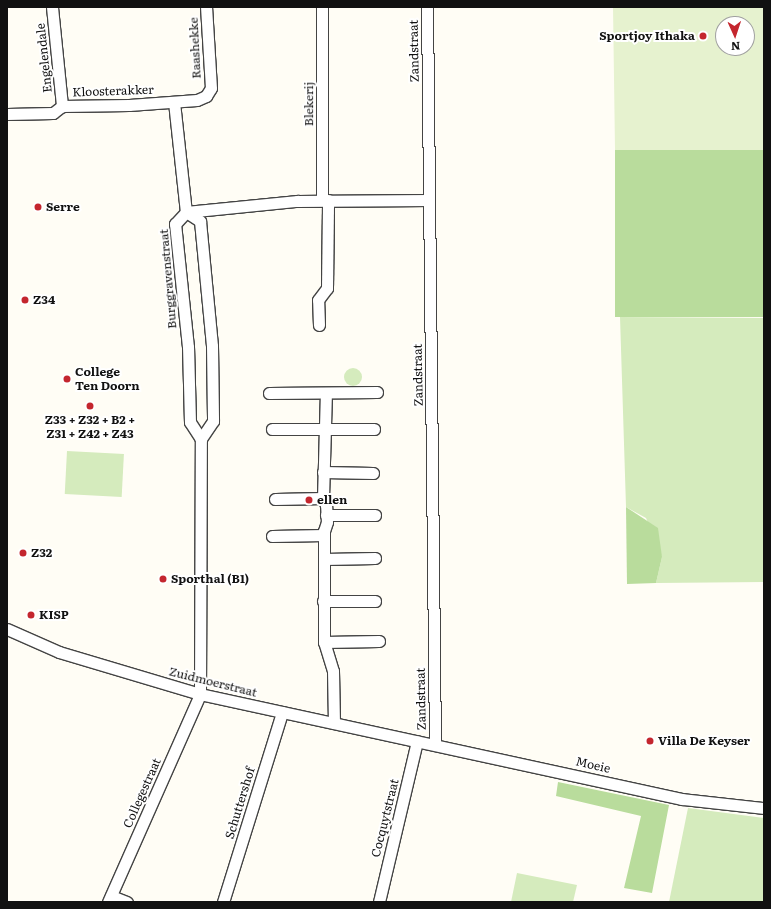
<!DOCTYPE html>
<html>
<head>
<meta charset="utf-8">
<style>
	body { margin:0 }
	#map { position:relative; width:771px; height:909px; overflow:hidden; background:#fffdf5; font-family:Literata,serif }
	div>[style] { position:absolute }
	.green>* { inset:0; background:#d5ebbd; transform-origin:0 0 }
	.round { border-radius:50% }
	.forest>* { inset:0; background:#b9dc9c; transform-origin:0 0 }
	.pitch>* { inset:0; background:#e6f2cf }
	.roads { filter:drop-shadow(1px 0 #444) drop-shadow(-1px 0 #444) drop-shadow(0 1px #444) drop-shadow(0 -1px #444) }
	.street>* { height:11px; margin:-5.5px; padding:0 5.5px; transform-origin:5.5px; border-radius:5.5px; background:#fff }
	.dots>* { width:11px; height:11px; translate:-50% -50%; box-sizing:border-box; border:2px solid #fff; border-radius:50% }
	span { translate:-50% -50%; white-space:nowrap; text-align:center; line-height:1.15; -webkit-text-stroke:4px #fff; paint-order:stroke }
	.poi-label { font-size:12px; color:#111; font-weight:700 }
	.right { translate:-100% -50%; text-align:right }
	.left { translate:0 -50%; text-align:left }
	.street-label { font-size:12px; color:#111 }
	.frame { position:absolute; inset:0; border:8px solid #111; pointer-events:none }
	.north { position:absolute; left:715px; top:16px; width:40px; height:40px; box-sizing:border-box; background:#fff; border:1px solid #a0a0a0; border-radius:50%; rotate:177deg; font-size:11px; font-weight:700; line-height:16px; text-align:center; color:#111 }
	.north::after { content:''; display:block; margin:auto; width:14px; height:18px; background:#c4262e; clip-path:polygon(50% 0,100% 100%,50% 72%,0 100%) }
</style>
</head>
<body>
<div id="map">
	<div class="green">
		<i style="clip-path:polygon(620px 317px,764px 318px,764px 582px,656px 583px,662px 557px,646px 518px,626px 507px)"></i>
		<i class="round" style="left:344px;top:368px;width:18px;height:18px"></i>
		<i style="left:67px;top:451px;width:57px;height:43px;rotate:3deg"></i>
		<i style="clip-path:polygon(688px 808px,764px 818px,763px 902px,669px 902px)"></i>
		<i style="clip-path:polygon(517px 873px,577px 885px,573px 902px,511px 902px)"></i>
	</div>
	<div class="forest">
		<i style="left:615px;top:150px;width:149px;height:167px"></i>
		<i style="clip-path:polygon(626px 507px,658px 528px,662px 557px,656px 583px,627px 584px)"></i>
		<i style="clip-path:polygon(558px 782px,669px 805px,652px 893px,624px 888px,641px 816px,556px 796px)"></i>
	</div>
	<div class="pitch">
		<i style="clip-path:polygon(evenodd,613px 7px,764px 7px,764px 150px,615px 150px,613px 7px,723px 24px,747px 24px,747px 48px,723px 48px,723px 24px)"></i>
	</div>
	<div class="roads">
		<div class="street">
			<i style="left:52px;top:7px;width:100px;rotate:84.2deg"></i>
			<i style="left:427px;top:7px;width:736px;rotate:89.38deg"></i>
			<i style="left:174px;top:102px;width:111px;rotate:83.8deg"></i>
			<i style="left:7px;top:114px;width:46px;rotate:-1.2deg"></i>
			<i style="left:53px;top:113px;width:11px;rotate:-38deg"></i>
			<i style="left:62px;top:106px;width:67px;rotate:-0.9deg"></i>
			<i style="left:129px;top:105px;width:68px;rotate:-4.2deg"></i>
			<i style="left:197px;top:100px;width:10px;rotate:-24deg"></i>
			<i style="left:206px;top:96px;width:9px;rotate:-58deg"></i>
			<i style="left:211px;top:88px;width:81px;rotate:-93.5deg"></i>
			<i style="left:322px;top:200px;width:193px;rotate:-90deg"></i>
			<i style="left:186px;top:212px;width:112px;rotate:-5.7deg"></i>
			<i style="left:297px;top:201px;width:132px;rotate:-0.4deg"></i>
			<i style="left:186px;top:212px;width:17px;rotate:33deg"></i>
			<i style="left:200px;top:221px;width:126px;rotate:84.5deg"></i>
			<i style="left:212px;top:346px;width:75px;rotate:89.2deg"></i>
			<i style="left:213px;top:421px;width:22px;rotate:124deg"></i>
			<i style="left:319px;top:325px;width:25px;rotate:-92deg"></i>
			<i style="left:318px;top:300px;width:15px;rotate:-53deg"></i>
			<i style="left:327px;top:288px;width:88px;rotate:-89.3deg"></i>
			<i style="left:269px;top:393px;width:108px;rotate:-0.5deg"></i>
			<i style="left:272px;top:429px;width:102px"></i>
			<i style="left:323px;top:472px;width:50px;rotate:1.1deg"></i>
			<i style="left:275px;top:499px;width:48px;rotate:-1.2deg"></i>
			<i style="left:326px;top:515px;width:49px"></i>
			<i style="left:272px;top:536px;width:52px;rotate:-1.1deg"></i>
			<i style="left:324px;top:559px;width:51px;rotate:-1.1deg"></i>
			<i style="left:323px;top:601px;width:52px"></i>
			<i style="left:7px;top:629px;width:57px;rotate:23.9deg"></i>
			<i style="left:59px;top:652px;width:147px;rotate:16.6deg"></i>
			<i style="left:200px;top:694px;width:493px;rotate:12.3deg"></i>
			<i style="left:682px;top:799px;width:82px;rotate:6.3deg"></i>
			<i style="left:324px;top:642px;width:111px;rotate:-90deg"></i>
			<i style="left:324px;top:531px;width:9px;rotate:-72deg"></i>
			<i style="left:327px;top:522px;width:17px;rotate:-93deg"></i>
			<i style="left:326px;top:505px;width:8px;rotate:-113deg"></i>
			<i style="left:323px;top:498px;width:105px;rotate:-88.4deg"></i>
			<i style="left:334px;top:723px;width:52px;rotate:-91.1deg"></i>
			<i style="left:333px;top:671px;width:30px;rotate:-107deg"></i>
			<i style="left:324px;top:642px;width:55px;rotate:-1deg"></i>
			<i style="left:111px;top:896px;width:17px;rotate:21deg"></i>
			<i style="left:108px;top:902px;width:227px;rotate:-66.1deg"></i>
			<i style="left:200px;top:694px;width:255px;rotate:-89.8deg"></i>
			<i style="left:201px;top:439px;width:20px;rotate:-123deg"></i>
			<i style="left:190px;top:422px;width:75px;rotate:-91.5deg"></i>
			<i style="left:188px;top:347px;width:124px;rotate:-96deg"></i>
			<i style="left:175px;top:224px;width:16px;rotate:-47deg"></i>
			<i style="left:223px;top:902px;width:199px;rotate:-72.7deg"></i>
			<i style="left:379px;top:902px;width:165px;rotate:-76.7deg"></i>
		</div>
	</div>
	<div class="dots">
		<i style="left:703px;top:36px;background:#c4262e"></i>
		<i style="left:38px;top:207px;background:#c4262e"></i>
		<i style="left:25px;top:300px;background:#c4262e"></i>
		<i style="left:67px;top:379px;background:#c4262e"></i>
		<i style="left:90px;top:406px;background:#c4262e"></i>
		<i style="left:309px;top:500px;background:#c4262e"></i>
		<i style="left:23px;top:553px;background:#c4262e"></i>
		<i style="left:163px;top:579px;background:#c4262e"></i>
		<i style="left:31px;top:615px;background:#c4262e"></i>
		<i style="left:650px;top:741px;background:#c4262e"></i>
	</div>
	<div class="poi-label">
		<span class="right" style="left:695px;top:36px">Sportjoy Ithaka</span>
		<span class="left" style="left:46px;top:207px">Serre</span>
		<span class="left" style="left:33px;top:300px">Z34</span>
		<span class="left" style="left:75px;top:379px">College<br>Ten Doorn</span>
		<span style="left:90px;top:427px">Z33 + Z32 + B2 +<br>Z31 + Z42 + Z43</span>
		<span class="left" style="left:317px;top:500px">ellen</span>
		<span class="left" style="left:31px;top:553px">Z32</span>
		<span class="left" style="left:171px;top:579px">Sporthal (B1)</span>
		<span class="left" style="left:39px;top:615px">KISP</span>
		<span class="left" style="left:658px;top:741px">Villa De Keyser</span>
	</div>
	<div class="street-label">
		<span style="left:195px;top:48px;rotate:-93deg">Raashekke</span>
		<span style="left:414px;top:51px;rotate:-91deg">Zandstraat</span>
		<span style="left:44px;top:58px;rotate:-96deg">Engelendale</span>
		<span style="left:113px;top:91px;rotate:-2deg">Kloosterakker</span>
		<span style="left:309px;top:104px;rotate:-90deg">Blekerij</span>
		<span style="left:168px;top:279px;rotate:-95deg">Burggravenstraat</span>
		<span style="left:418px;top:375px;rotate:-91deg">Zandstraat</span>
		<span style="left:213px;top:682px;rotate:14deg">Zuidmoerstraat</span>
		<span style="left:421px;top:699px;rotate:-91deg">Zandstraat</span>
		<span style="left:593px;top:765px;rotate:13deg">Moeie</span>
		<span style="left:142px;top:793px;rotate:-66deg">Collegestraat</span>
		<span style="left:240px;top:803px;rotate:-73deg">Schuttershof</span>
		<span style="left:385px;top:818px;rotate:-76deg">Cocquytstraat</span>
	</div>
	<div class="frame"></div>
	<div class="north">N</div>
</div>
</body>
</html>
